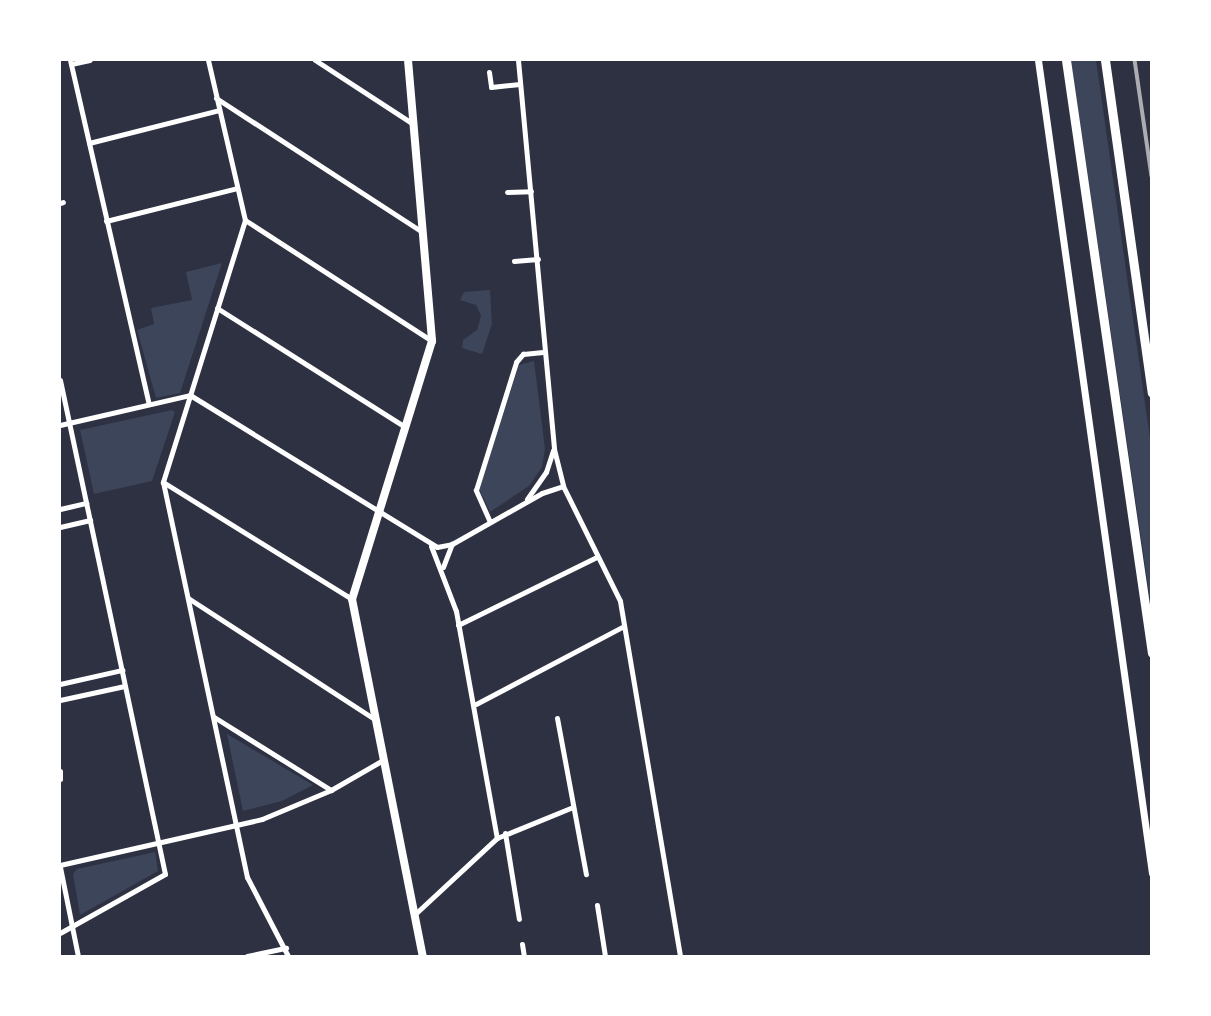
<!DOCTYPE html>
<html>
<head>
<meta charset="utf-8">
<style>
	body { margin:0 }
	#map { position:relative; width:1211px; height:1016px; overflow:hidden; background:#2d3142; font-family:"Open Sans",sans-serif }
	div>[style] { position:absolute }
	.green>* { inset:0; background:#3c4559 }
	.minor>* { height:5px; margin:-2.5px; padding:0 2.5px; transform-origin:2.5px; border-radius:2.5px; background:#fff }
	.tertiary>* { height:7px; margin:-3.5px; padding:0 3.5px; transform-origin:3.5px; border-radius:3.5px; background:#fff }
	.secondary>* { height:8px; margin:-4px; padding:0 4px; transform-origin:4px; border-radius:4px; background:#fff }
	.trunk>* { height:9px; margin:-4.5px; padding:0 4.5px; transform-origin:4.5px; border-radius:4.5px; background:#fff }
	.rail>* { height:3.5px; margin:-1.75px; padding:0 1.75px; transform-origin:1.75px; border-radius:1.75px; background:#abadb3 }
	span { translate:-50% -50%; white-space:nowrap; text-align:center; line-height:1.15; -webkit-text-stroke:5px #fff; paint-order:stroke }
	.frame { position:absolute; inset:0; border:61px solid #fff; pointer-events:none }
</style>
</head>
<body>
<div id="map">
	<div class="green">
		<i style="clip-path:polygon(1071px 60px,1096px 60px,1151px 445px,1151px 606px)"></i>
		<i style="clip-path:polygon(222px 263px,180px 393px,156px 398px,137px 330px,154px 324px,151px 308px,192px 300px,186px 272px)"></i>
		<i style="clip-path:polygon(490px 290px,492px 324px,482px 354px,462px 348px,463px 340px,477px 330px,481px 316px,476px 305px,460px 300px,464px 292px)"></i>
		<i style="clip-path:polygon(534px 361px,545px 449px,542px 467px,529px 486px,490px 512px,479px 489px,519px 365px)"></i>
		<i style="clip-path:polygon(172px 410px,175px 412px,152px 481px,94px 494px,80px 430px)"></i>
		<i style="clip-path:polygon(227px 734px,313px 785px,282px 801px,243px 811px)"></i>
		<i style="clip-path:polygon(155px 852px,158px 871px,80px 915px,73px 874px,77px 869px)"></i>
	</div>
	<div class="minor">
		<i style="left:70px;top:60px;width:353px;rotate:77.1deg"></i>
		<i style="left:208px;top:60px;width:164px;rotate:77deg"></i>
		<i style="left:245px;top:220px;width:275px;rotate:107.4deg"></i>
		<i style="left:163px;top:482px;width:404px;rotate:78deg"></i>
		<i style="left:247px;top:877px;width:89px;rotate:62.6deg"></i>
		<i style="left:315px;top:60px;width:117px;rotate:33.1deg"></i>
		<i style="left:518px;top:60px;width:391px;rotate:84.7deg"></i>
		<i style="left:554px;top:449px;width:38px;rotate:76deg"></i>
		<i style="left:563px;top:486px;width:128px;rotate:63.6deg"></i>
		<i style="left:620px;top:601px;width:360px;rotate:80.4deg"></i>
		<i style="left:71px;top:64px;width:19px;rotate:-12deg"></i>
		<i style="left:489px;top:72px;width:15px;rotate:82deg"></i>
		<i style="left:491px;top:87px;width:29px;rotate:-6deg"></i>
		<i style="left:216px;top:98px;width:246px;rotate:33deg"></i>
		<i style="left:89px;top:143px;width:134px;rotate:-14.2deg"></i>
		<i style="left:507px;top:192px;width:24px;rotate:-2deg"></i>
		<i style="left:60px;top:203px;width:3px;rotate:-18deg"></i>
		<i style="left:245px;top:220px;width:223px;rotate:32.9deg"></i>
		<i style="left:106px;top:221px;width:135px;rotate:-14.1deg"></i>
		<i style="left:514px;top:261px;width:24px;rotate:-5deg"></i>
		<i style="left:217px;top:308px;width:222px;rotate:32.3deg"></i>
		<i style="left:60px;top:380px;width:505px;rotate:78deg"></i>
		<i style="left:165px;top:874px;width:120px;rotate:150.7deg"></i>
		<i style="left:60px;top:425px;width:133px;rotate:-13deg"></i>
		<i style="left:190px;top:395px;width:290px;rotate:31.6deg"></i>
		<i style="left:437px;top:547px;width:15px;rotate:-11deg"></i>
		<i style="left:452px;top:544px;width:103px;rotate:-29.5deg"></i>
		<i style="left:542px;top:493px;width:22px;rotate:-18deg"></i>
		<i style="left:163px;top:482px;width:222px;rotate:31.8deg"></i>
		<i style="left:527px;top:499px;width:33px;rotate:-55deg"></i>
		<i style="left:546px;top:472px;width:23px;rotate:-72deg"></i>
		<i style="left:60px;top:509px;width:27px;rotate:-13deg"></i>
		<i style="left:490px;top:522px;width:35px;rotate:-114deg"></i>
		<i style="left:476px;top:490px;width:134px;rotate:-72.6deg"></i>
		<i style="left:516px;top:362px;width:11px;rotate:-49deg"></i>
		<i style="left:523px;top:354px;width:20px;rotate:-6deg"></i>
		<i style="left:60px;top:527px;width:31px;rotate:-13deg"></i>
		<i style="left:431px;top:546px;width:70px;rotate:69deg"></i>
		<i style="left:456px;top:611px;width:231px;rotate:79.8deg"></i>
		<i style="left:443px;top:567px;width:25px;rotate:-69deg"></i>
		<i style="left:188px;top:598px;width:224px;rotate:33deg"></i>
		<i style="left:458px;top:625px;width:155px;rotate:-26.1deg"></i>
		<i style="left:60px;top:684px;width:64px;rotate:-12.7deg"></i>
		<i style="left:60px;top:700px;width:66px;rotate:-12.2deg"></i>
		<i style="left:476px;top:704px;width:167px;rotate:-27.8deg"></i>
		<i style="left:214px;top:717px;width:138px;rotate:32deg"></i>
		<i style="left:557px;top:718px;width:159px;rotate:79.5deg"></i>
		<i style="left:60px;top:771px;width:8px;rotate:90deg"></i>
		<i style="left:505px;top:833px;width:87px;rotate:80.8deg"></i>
		<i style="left:60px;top:865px;width:207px;rotate:-12.8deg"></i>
		<i style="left:262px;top:819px;width:75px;rotate:-22.8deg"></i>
		<i style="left:331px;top:790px;width:60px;rotate:-30deg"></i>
		<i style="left:60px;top:867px;width:91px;rotate:78.6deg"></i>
		<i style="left:597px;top:905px;width:52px;rotate:81.1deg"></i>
		<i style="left:414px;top:915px;width:113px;rotate:-42.9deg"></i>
		<i style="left:497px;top:838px;width:82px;rotate:-22.2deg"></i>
		<i style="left:522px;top:944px;width:12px;rotate:81deg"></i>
		<i style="left:247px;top:956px;width:40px;rotate:-12deg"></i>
	</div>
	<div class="tertiary">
		<i style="left:1038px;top:60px;width:821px;rotate:82.02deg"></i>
	</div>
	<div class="secondary">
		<i style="left:408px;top:60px;width:282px;rotate:85.1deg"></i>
		<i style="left:432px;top:341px;width:270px;rotate:107.2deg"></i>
		<i style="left:352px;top:599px;width:364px;rotate:78.8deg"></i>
	</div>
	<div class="trunk">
		<i style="left:1066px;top:60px;width:599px;rotate:81.75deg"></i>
		<i style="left:1105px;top:60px;width:336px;rotate:82deg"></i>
	</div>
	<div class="rail">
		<i style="left:1135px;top:60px;width:117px;rotate:81.7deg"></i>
	</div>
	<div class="frame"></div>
</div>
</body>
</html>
